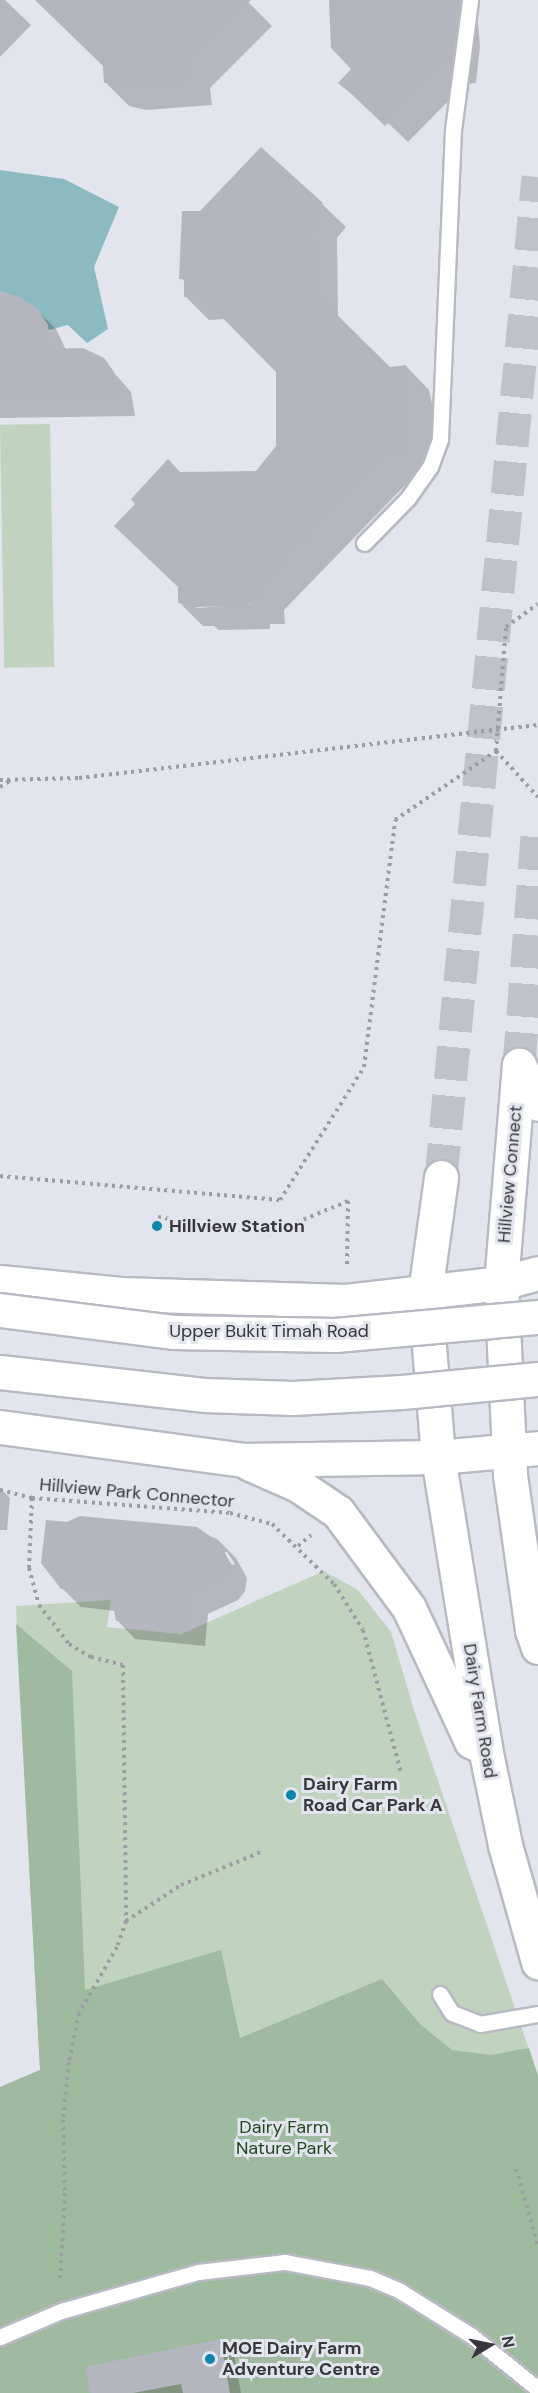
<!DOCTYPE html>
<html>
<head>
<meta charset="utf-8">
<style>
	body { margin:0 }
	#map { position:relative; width:538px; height:2393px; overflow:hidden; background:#e2e5ed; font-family:"DM Sans",sans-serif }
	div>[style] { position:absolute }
	.green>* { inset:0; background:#c0d3bf; transform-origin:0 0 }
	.forest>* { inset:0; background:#9fba9e }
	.water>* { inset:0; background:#8cbac1 }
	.shadow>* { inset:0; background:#0003 }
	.building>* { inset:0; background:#b3b6be }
	.secondary-tunnel>* { height:33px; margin-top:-16.5px; transform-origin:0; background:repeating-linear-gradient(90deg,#c0c2ca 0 33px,transparent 0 49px) }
	.path>* { height:4px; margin-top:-2px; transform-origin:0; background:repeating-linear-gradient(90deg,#9b9da3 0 3px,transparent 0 7.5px) }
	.roads { filter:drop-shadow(2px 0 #b7bac2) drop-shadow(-2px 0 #b7bac2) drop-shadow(0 2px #b7bac2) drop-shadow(0 -2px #b7bac2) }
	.lane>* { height:15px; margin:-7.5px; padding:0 7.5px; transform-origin:7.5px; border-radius:7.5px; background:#fff }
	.secondary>* { height:33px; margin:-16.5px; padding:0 16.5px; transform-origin:16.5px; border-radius:16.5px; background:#fff }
	.primary>* { height:33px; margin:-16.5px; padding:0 16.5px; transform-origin:16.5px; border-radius:16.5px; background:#fff }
	.highway>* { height:33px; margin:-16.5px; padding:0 16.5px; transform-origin:16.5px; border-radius:16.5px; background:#fff }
	.bridges { filter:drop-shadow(2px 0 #b7bac2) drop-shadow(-2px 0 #b7bac2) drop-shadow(0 2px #b7bac2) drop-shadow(0 -2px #b7bac2) }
	.highway-bridge>* { height:33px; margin:-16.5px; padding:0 16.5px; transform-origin:16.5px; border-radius:16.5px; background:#fff }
	.dots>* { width:16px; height:16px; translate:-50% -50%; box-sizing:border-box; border:3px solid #e2e5ed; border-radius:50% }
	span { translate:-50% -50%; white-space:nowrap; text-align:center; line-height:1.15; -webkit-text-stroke:6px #e2e5ed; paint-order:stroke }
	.street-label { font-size:18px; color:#37383c }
	.poi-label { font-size:18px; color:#37383c; font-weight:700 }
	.left { translate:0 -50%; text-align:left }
	.park-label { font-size:18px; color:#204821 }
	.north { position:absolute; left:460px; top:2315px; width:60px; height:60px; -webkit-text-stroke:4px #e2e5ed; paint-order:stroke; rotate:80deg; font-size:16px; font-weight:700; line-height:24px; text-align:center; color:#37383c }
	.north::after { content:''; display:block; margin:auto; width:21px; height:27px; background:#37383c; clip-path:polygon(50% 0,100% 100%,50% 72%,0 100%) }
</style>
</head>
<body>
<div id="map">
	<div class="green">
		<i style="left:50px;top:424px;width:243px;height:50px;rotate:89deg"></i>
		<i style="clip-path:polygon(324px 1571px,358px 1590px,391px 1632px,414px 1710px,538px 2076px,0 2393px,0 2087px,40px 2070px,16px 1606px,111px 1600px,107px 1627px,181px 1634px)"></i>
	</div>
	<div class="forest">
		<i style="clip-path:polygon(16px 1624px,72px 1671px,85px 1990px,221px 1950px,240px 2038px,382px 1979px,420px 2024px,452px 2050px,491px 2055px,529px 2048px,538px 2076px,538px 2393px,0 2393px,0 2087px,40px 2070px)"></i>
	</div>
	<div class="water">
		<i style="clip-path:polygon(0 170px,64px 179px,119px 207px,94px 267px,108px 329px,87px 343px,68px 325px,49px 330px,16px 300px,0 296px)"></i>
	</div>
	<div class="shadow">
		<i style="clip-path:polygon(0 0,5px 0,31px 25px,0 57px)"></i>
		<i style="clip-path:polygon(40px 0,246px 0,272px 26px,210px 88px,212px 105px,146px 110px,129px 106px,105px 82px,105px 66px)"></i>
		<i style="clip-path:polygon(331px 0,476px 0,480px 46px,476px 83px,465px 84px,408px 142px,388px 123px,385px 126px,340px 83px,353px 69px)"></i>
		<i style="clip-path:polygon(evenodd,322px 204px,346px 227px,337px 238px,338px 318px,389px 369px,406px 366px,429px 390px,433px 408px,430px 475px,414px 476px,284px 610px,285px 624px,270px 624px,270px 629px,219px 630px,214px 626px,203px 626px,179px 602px,180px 474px,257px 472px,277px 446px,277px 371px,226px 319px,209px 320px,185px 296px,185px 282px,181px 278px,322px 204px,254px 604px,197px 608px,194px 605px,254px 604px)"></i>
		<i style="clip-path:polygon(0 299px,37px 310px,56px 329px,66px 350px,103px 360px,131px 392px,135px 416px,0 418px)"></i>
		<i style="clip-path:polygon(0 1488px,10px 1498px,7px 1530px,0 1530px)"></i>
		<i style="clip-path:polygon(evenodd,67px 1524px,184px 1526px,217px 1539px,236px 1558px,247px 1578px,245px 1591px,238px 1600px,208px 1614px,205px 1646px,135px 1639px,117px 1620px,115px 1611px,81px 1607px,62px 1588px,67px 1524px,224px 1552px,227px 1552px,235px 1564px,232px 1565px,224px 1552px)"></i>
		<i style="clip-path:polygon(220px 2340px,234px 2354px,241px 2393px,92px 2393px)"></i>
	</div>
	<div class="building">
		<i style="clip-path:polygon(35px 0,251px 0,188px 64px,189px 82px,121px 87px,121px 83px,104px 83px,103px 66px)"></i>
		<i style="clip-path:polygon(329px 0,457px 0,452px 60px,441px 61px,383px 120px,338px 83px,351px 69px,331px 48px)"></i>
		<i style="clip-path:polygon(261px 147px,323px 203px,314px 214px,315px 293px,390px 367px,406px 365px,407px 382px,410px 383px,407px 452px,390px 453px,326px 519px,261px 586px,262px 601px,247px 601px,247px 606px,194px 607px,193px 603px,178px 603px,178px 587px,114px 526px,135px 504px,131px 499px,168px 459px,180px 472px,256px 471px,276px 446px,276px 372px,201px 296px,184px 297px,184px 279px,179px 279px,182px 211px,200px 211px)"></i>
		<i style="clip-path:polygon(0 291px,22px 298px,38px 309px,48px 325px,50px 349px,83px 348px,104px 358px,114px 372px,118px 398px,0 400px)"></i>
		<i style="clip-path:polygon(80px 1516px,197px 1527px,223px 1545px,229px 1568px,220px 1582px,190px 1595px,187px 1629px,116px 1621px,111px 1595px,61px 1589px,41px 1563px,46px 1520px,67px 1522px)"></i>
		<i style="clip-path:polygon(220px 2339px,230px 2393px,183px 2393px,181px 2384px,133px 2393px,90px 2393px,85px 2367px)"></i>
	</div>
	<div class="secondary-tunnel">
		<i style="left:519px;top:1065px;width:243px;rotate:-85.5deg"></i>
		<i style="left:441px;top:1177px;width:1005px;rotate:-84.46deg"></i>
	</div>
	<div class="path">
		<i style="left:496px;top:751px;width:62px;rotate:47.6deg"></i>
		<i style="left:0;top:780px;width:79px;rotate:-1.5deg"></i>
		<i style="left:79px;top:778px;width:462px;rotate:-6.6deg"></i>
		<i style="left:0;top:787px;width:13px;rotate:-32deg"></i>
		<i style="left:0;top:1176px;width:281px;rotate:4.9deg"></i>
		<i style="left:280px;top:1200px;width:157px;rotate:-57.7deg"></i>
		<i style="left:364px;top:1067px;width:249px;rotate:-82.8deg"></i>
		<i style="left:395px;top:820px;width:122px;rotate:-34.3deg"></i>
		<i style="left:496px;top:751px;width:124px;rotate:-85.4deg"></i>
		<i style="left:506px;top:627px;width:39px;rotate:-36deg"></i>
		<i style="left:158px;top:1217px;width:112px;rotate:8.7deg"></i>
		<i style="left:269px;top:1234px;width:86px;rotate:-22.7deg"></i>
		<i style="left:348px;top:1201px;width:66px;rotate:90.9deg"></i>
		<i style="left:0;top:1490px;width:33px;rotate:14deg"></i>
		<i style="left:32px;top:1498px;width:199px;rotate:4.3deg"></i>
		<i style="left:230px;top:1513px;width:43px;rotate:14.7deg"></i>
		<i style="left:272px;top:1524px;width:86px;rotate:44.1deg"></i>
		<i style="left:334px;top:1584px;width:54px;rotate:57.8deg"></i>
		<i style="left:363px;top:1630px;width:148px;rotate:75.1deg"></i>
		<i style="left:32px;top:1498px;width:70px;rotate:92.5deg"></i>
		<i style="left:29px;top:1568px;width:38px;rotate:75deg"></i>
		<i style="left:39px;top:1605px;width:49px;rotate:52.4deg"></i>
		<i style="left:69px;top:1644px;width:26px;rotate:31deg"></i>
		<i style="left:91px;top:1657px;width:33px;rotate:14deg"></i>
		<i style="left:123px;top:1665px;width:256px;rotate:89.3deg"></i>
		<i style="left:126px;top:1921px;width:28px;rotate:109deg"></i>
		<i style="left:117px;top:1947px;width:76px;rotate:119.9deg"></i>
		<i style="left:79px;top:2013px;width:50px;rotate:101.5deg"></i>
		<i style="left:69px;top:2062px;width:58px;rotate:95.9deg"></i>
		<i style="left:63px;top:2120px;width:73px;rotate:88.4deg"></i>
		<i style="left:65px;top:2193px;width:90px;rotate:93.2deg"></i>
		<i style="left:298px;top:1546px;width:17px;rotate:-40deg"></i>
		<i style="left:126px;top:1921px;width:66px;rotate:-33.2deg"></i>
		<i style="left:181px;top:1885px;width:87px;rotate:-22.4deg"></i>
		<i style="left:516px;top:2169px;width:80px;rotate:74.1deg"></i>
	</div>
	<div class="roads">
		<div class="lane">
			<i style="left:364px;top:543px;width:63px;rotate:-45.6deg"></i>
			<i style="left:408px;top:498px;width:38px;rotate:-55deg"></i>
			<i style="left:430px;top:467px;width:30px;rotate:-70deg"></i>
			<i style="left:440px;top:439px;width:309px;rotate:-87.6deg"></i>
			<i style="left:453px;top:130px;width:131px;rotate:-82.5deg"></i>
			<i style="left:440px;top:1994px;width:22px;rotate:58deg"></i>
			<i style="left:452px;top:2013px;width:30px;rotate:21deg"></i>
			<i style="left:480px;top:2024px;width:59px;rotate:-9.8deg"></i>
			<i style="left:0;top:2337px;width:66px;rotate:-23.1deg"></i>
			<i style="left:61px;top:2311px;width:142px;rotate:-15.9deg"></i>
			<i style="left:198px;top:2272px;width:88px;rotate:-6.6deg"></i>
			<i style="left:285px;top:2262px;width:86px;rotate:10.7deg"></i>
			<i style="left:370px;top:2278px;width:33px;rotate:23deg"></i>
			<i style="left:400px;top:2291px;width:85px;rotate:32deg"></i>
			<i style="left:472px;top:2336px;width:85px;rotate:38.8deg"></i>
		</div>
		<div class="secondary">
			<i style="left:501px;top:1283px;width:219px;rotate:-85.3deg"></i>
			<i style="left:425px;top:1293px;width:117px;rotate:-82.1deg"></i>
		</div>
		<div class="primary">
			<i style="left:501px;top:1283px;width:192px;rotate:87.3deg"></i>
			<i style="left:510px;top:1475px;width:157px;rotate:81.9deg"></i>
			<i style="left:532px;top:1630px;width:18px;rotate:71deg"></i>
			<i style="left:425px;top:1298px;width:160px;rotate:85.3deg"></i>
			<i style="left:438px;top:1457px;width:295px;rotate:80.8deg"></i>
			<i style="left:485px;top:1748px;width:99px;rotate:78.3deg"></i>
			<i style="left:505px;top:1845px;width:122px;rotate:74.2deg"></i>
		</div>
		<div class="highway">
			<i style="left:519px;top:1065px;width:43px;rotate:64deg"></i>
			<i style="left:0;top:1282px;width:121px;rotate:5.7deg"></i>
			<i style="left:120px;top:1294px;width:226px;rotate:1.8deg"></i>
			<i style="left:346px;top:1301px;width:156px;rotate:-6.6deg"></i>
			<i style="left:501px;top:1283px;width:38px;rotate:-15deg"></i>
			<i style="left:0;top:1427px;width:245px;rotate:7.7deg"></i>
			<i style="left:243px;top:1460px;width:195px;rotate:-0.9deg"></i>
			<i style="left:438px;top:1457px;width:100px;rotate:-5.1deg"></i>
			<i style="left:250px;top:1464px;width:52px;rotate:23.6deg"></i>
			<i style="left:298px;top:1485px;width:48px;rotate:34deg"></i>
			<i style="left:338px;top:1512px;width:119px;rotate:53.5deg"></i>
			<i style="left:409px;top:1608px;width:147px;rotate:65deg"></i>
			<i style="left:471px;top:1741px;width:16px;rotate:27deg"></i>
			<i style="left:532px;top:1630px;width:30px;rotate:-78deg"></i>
		</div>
	</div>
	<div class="bridges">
		<div class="highway-bridge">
			<i style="left:0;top:1310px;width:174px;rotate:7.2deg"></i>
			<i style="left:173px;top:1332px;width:162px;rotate:1.1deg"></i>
			<i style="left:335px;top:1335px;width:204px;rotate:-5.1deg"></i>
			<i style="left:0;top:1372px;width:205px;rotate:6.4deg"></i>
			<i style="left:204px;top:1395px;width:89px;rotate:1.9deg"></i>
			<i style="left:293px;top:1398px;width:109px;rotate:-3.2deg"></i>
			<i style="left:402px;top:1392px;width:137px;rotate:-5.5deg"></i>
		</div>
	</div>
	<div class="dots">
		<i style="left:157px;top:1226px;background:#0986aa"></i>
		<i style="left:291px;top:1795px;background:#0986aa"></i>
		<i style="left:210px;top:2359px;background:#0986aa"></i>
	</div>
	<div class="street-label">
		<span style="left:510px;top:1174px;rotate:-85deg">Hillview Connect</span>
		<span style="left:269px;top:1331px">Upper Bukit Timah Road</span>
		<span style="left:137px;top:1493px;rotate:5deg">Hillview Park Connector</span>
		<span style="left:480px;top:1711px;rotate:81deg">Dairy Farm Road</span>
	</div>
	<div class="poi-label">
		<span class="left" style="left:169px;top:1226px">Hillview Station</span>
		<span class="left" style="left:303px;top:1795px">Dairy Farm<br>Road Car Park A</span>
		<span class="left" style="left:222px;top:2359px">MOE Dairy Farm<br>Adventure Centre</span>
	</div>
	<div class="park-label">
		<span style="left:284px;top:2138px">Dairy Farm<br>Nature Park</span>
	</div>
	<div class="north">N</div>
</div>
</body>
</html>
